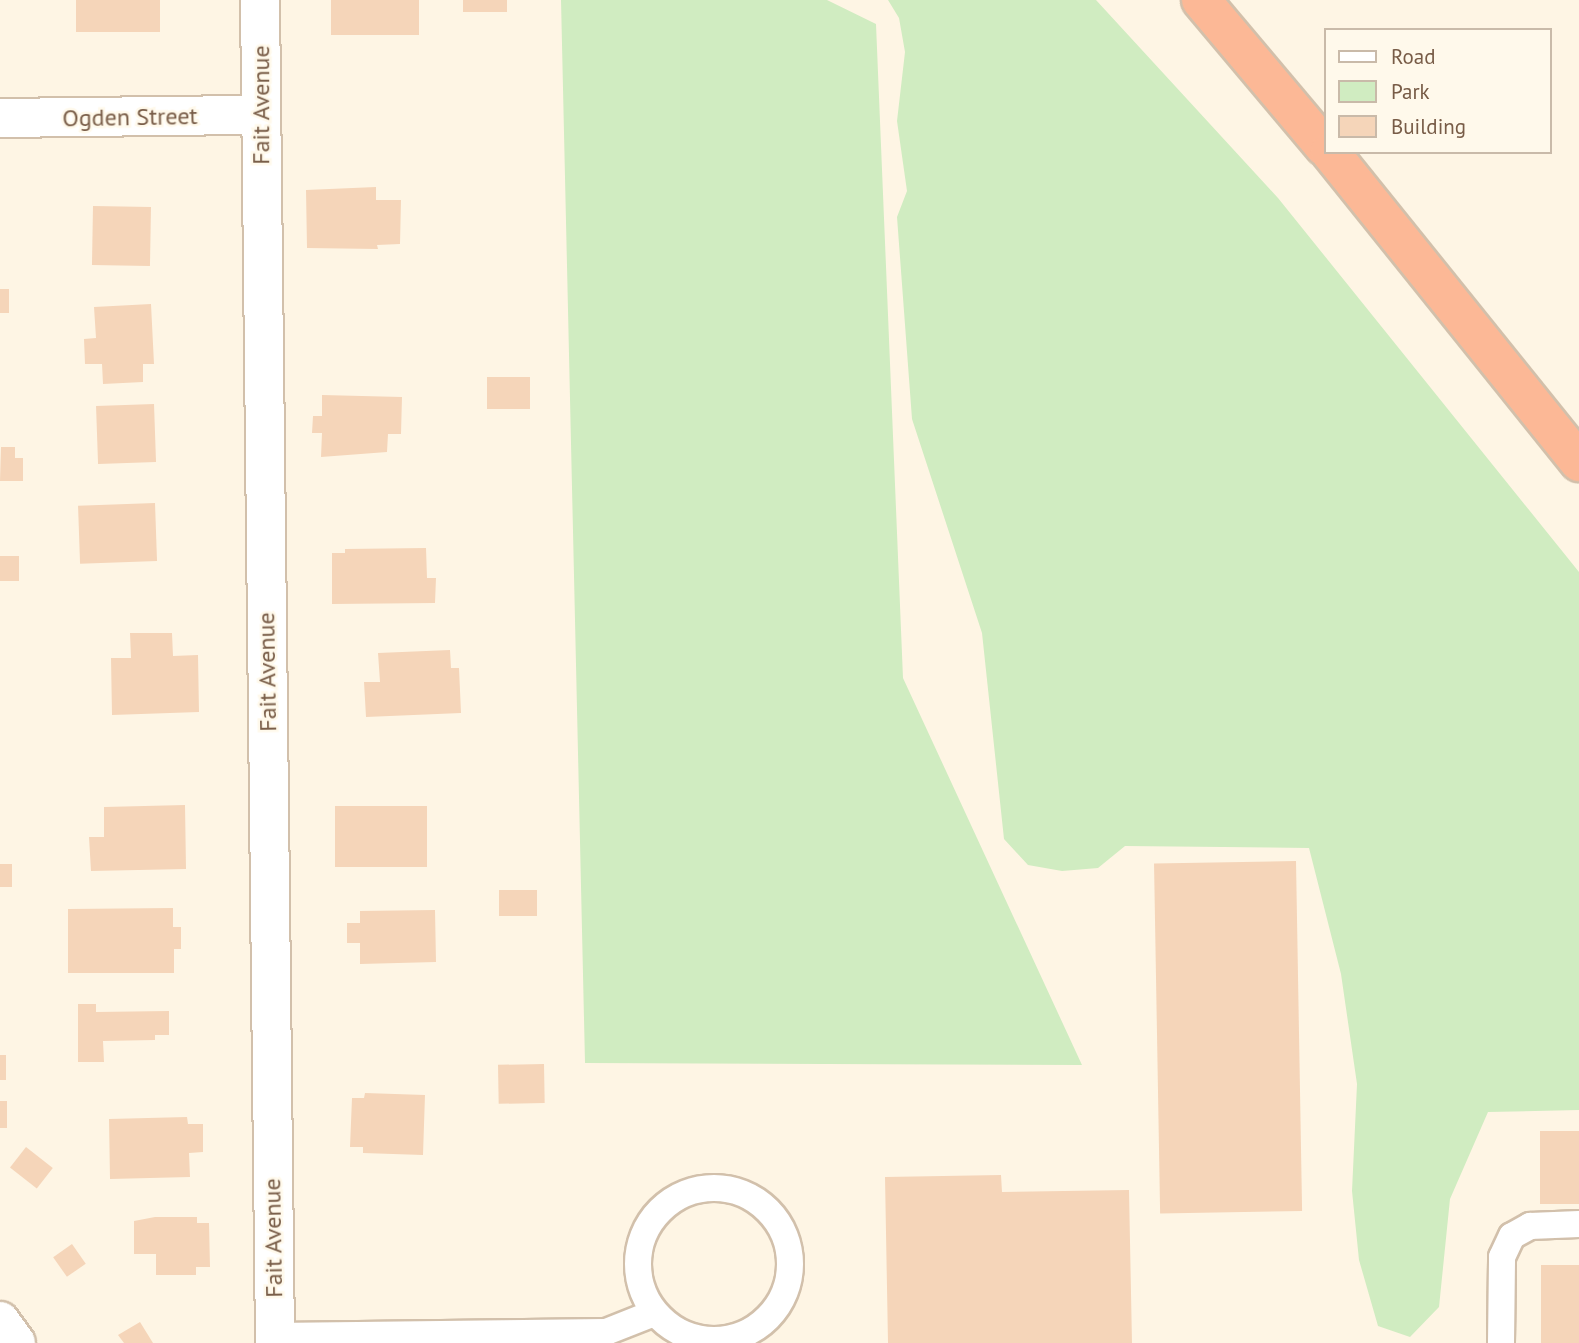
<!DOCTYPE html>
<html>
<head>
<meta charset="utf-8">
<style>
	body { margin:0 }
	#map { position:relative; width:1579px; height:1343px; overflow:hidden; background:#fef5e4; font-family:"PT Sans",sans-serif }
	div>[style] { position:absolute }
	.green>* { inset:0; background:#d0ecc1 }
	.building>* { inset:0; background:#f5d5b9; transform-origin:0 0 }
	.roads { filter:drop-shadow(2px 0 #d2c0ab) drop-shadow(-2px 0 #d2c0ab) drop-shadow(0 2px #d2c0ab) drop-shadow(0 -2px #d2c0ab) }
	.lane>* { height:26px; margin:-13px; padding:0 13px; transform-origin:13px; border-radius:13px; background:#fff }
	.lane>.ring { margin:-13px; padding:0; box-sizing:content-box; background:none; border:26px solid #fff; border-radius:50% }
	.street>* { height:38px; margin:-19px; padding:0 19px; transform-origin:19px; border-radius:19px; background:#fff }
	.highway>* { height:38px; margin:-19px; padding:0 19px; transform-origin:19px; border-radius:19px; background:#fcb896 }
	span { translate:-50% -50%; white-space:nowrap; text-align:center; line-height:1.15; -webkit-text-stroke:5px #fff9eb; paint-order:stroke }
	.street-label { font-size:24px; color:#785c47 }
	.legend { position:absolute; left:1324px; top:28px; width:228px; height:126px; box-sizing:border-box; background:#fff9eb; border:2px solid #c9baa9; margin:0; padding:9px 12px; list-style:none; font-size:21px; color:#785c47 }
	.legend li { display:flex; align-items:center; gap:14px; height:35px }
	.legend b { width:35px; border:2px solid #c9baa9 }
</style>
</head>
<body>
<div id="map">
	<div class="green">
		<i style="clip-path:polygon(561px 0,827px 0,876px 24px,903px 678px,1082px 1065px,585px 1063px)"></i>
		<i style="clip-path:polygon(888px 0,1096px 0,1278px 198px,1579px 572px,1579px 1110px,1488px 1112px,1450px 1199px,1439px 1307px,1410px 1337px,1378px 1326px,1359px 1260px,1352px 1191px,1357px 1084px,1341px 974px,1309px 848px,1125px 846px,1098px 868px,1062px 871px,1028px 865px,1004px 839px,982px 633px,912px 419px,897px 217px,907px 191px,897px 121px,905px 52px,899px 18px)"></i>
	</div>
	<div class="building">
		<i style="left:76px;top:0;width:84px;height:32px"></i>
		<i style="left:331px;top:0;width:88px;height:35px"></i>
		<i style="left:463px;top:0;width:44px;height:12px"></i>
		<i style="clip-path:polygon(376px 187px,376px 200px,401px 200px,400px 244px,377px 245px,378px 249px,307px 248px,306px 190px)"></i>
		<i style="left:93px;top:206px;width:58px;height:59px;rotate:1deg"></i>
		<i style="left:0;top:289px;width:9px;height:24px"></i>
		<i style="clip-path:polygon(151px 304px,154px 364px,143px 364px,143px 382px,103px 384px,102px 364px,85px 364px,84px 339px,96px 338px,94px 307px)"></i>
		<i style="left:487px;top:377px;width:43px;height:32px"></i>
		<i style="clip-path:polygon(322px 395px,402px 397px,401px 434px,388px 434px,387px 452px,321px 457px,322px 433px,312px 433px,313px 416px,322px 416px)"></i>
		<i style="left:154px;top:404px;width:58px;height:58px;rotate:88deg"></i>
		<i style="clip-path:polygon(1px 447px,15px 447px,15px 458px,23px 458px,23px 481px,0 481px)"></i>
		<i style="left:155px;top:503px;width:58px;height:77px;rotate:88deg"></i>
		<i style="clip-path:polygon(426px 548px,427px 578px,436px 578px,435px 603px,332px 604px,332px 553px,345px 553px,345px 549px)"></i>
		<i style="left:0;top:556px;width:19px;height:25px"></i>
		<i style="clip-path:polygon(130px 633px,172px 633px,173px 656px,198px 655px,199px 712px,112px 715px,111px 658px,131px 658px)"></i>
		<i style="clip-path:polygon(450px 650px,451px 668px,459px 668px,461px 713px,366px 717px,364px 682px,380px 682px,378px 653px)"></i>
		<i style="clip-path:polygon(185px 805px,186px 869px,91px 871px,89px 837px,104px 837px,104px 807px)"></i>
		<i style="left:335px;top:806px;width:92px;height:61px"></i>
		<i style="left:1296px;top:861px;width:350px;height:142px;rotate:89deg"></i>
		<i style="left:0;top:864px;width:12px;height:23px"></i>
		<i style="left:499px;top:890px;width:38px;height:26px"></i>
		<i style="clip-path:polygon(173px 908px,173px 927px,181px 927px,181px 949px,174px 949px,174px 973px,68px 973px,68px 909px)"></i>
		<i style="clip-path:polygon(435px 910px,436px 962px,360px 964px,360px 943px,347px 943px,347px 923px,360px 923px,360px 911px)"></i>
		<i style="clip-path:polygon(78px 1004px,96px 1004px,96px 1012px,169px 1011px,169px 1035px,155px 1035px,155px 1040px,103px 1041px,104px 1062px,78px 1062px)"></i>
		<i style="left:0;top:1055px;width:6px;height:25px"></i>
		<i style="left:544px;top:1064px;width:39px;height:46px;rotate:89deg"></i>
		<i style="clip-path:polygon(365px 1093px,425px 1095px,423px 1155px,363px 1153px,363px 1147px,350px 1147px,352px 1098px,364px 1098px)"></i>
		<i style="left:0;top:1101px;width:7px;height:27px"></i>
		<i style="clip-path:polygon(187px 1117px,188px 1124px,203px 1124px,203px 1152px,189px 1153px,190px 1177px,110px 1179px,109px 1119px)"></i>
		<i style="left:1579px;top:1131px;width:73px;height:39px;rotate:90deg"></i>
		<i style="left:26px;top:1147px;width:34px;height:26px;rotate:38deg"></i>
		<i style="clip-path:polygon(1001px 1175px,1002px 1192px,1129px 1190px,1132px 1343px,888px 1343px,885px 1177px)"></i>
		<i style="clip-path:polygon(155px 1217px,197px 1217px,197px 1223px,209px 1223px,210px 1267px,196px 1267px,196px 1275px,156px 1275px,156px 1254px,134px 1254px,134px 1221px)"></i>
		<i style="left:72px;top:1244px;width:24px;height:23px;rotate:55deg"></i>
		<i style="left:1579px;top:1265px;width:78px;height:38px;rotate:90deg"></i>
		<i style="clip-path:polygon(140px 1322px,153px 1343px,124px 1343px,118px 1335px)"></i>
	</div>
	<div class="roads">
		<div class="lane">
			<i class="ring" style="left:638px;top:1188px;width:126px;height:126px"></i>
			<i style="left:275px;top:1336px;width:331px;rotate:-0.7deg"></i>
			<i style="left:606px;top:1332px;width:52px;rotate:-21.6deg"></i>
			<i style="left:1501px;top:1343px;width:86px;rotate:-89.3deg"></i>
			<i style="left:1502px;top:1257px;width:23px;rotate:-65deg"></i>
			<i style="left:1512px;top:1236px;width:21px;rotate:-29deg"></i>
			<i style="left:1530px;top:1226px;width:49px;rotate:-2.3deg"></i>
		</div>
		<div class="street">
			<i style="left:260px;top:0;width:1343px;rotate:89.36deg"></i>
			<i style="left:0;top:118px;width:260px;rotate:-0.7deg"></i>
			<i style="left:0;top:1321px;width:27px;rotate:54deg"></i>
		</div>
		<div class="highway">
			<i style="left:1201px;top:0;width:192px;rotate:49.9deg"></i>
			<i style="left:1330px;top:152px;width:398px;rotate:51.2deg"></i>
		</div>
	</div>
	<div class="street-label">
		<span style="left:261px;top:105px;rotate:-90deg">Fait Avenue</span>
		<span style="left:130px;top:117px;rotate:-1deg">Ogden Street</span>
		<span style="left:267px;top:672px;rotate:-91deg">Fait Avenue</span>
		<span style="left:273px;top:1238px;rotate:-91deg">Fait Avenue</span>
	</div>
	<ul class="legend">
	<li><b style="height:9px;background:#fff"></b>Road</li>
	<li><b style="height:19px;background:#d0ecc1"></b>Park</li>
	<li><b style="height:19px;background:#f5d5b9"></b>Building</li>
	</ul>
</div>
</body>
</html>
